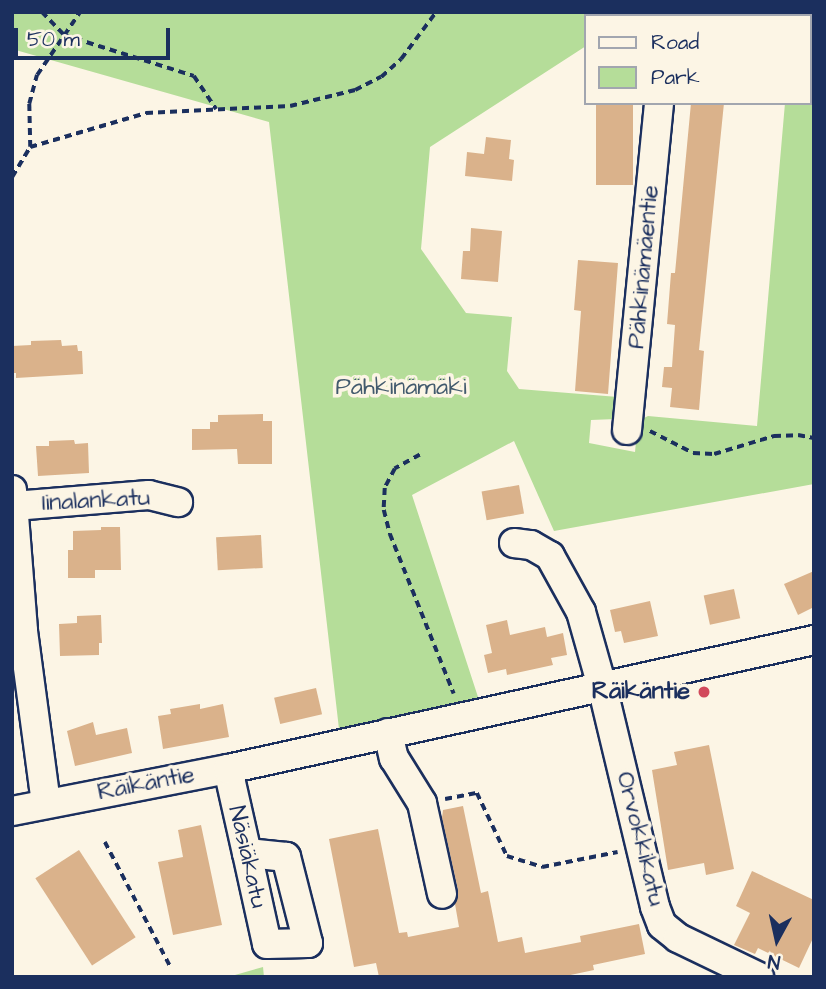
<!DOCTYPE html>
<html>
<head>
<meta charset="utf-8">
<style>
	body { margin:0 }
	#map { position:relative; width:826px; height:989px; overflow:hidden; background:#fcf5e5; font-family:"Architects Daughter",sans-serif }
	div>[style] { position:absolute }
	.green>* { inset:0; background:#b5dd99 }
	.building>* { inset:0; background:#dab28b; transform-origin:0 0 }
	.path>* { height:3.5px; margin-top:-1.75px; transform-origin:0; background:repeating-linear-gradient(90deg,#1b2f5e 0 7px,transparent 0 12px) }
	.roads { filter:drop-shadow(2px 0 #1b2f5e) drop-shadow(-2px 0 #1b2f5e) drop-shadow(0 2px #1b2f5e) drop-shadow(0 -2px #1b2f5e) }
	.minor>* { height:28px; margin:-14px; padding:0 14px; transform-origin:14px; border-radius:14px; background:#fcf5e5 }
	.dots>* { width:19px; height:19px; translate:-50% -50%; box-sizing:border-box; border:4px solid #fcf5e5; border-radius:50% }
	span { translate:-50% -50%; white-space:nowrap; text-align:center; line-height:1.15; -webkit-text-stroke:7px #fcf5e5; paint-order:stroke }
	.street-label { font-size:24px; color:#1b2f5e }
	.park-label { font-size:24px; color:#425a6d }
	.poi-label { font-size:24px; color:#1b2f5e; font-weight:700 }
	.right { translate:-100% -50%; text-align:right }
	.frame { position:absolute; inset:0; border:14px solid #1b2f5e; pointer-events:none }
	.legend { position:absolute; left:584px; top:14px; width:228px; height:91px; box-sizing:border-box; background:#fcf5e5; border:2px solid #a2a6af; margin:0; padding:9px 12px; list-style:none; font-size:21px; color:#1b2f5e }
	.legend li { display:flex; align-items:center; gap:14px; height:35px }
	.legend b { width:35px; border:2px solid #a2a6af }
	.north { position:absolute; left:742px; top:905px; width:70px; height:70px; -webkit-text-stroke:5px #fcf5e5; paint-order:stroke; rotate:188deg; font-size:19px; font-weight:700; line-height:28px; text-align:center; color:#1b2f5e }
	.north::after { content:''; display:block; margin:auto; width:24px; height:32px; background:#1b2f5e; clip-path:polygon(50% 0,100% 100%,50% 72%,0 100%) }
	.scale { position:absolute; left:14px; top:28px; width:156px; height:32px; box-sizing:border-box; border:4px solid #1b2f5e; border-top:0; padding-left:9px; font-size:21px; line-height:24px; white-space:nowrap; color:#1b2f5e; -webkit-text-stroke:5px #fcf5e5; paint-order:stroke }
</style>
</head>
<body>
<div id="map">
	<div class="green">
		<i style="clip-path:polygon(12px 12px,661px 12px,660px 16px,586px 16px,586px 46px,430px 147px,421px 249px,466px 313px,512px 317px,507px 371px,519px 389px,618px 397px,616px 419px,591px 420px,589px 443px,635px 452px,638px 421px,648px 416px,757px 426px,785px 103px,810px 103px,810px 16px,697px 16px,709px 12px,814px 12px,814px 484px,554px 531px,514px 441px,412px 495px,479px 700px,339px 729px,269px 122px,12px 49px)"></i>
		<i style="clip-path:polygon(263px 967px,264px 977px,228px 977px)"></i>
	</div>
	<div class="building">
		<i style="left:596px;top:103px;width:37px;height:82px"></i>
		<i style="clip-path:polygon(691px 103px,724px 103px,699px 350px,704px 351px,699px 410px,670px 407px,672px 388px,662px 387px,664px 367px,672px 367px,675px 325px,667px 324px,671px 273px,675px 273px)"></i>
		<i style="clip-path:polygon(486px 137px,511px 140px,509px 159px,514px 160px,512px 181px,465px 176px,467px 152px,484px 154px)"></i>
		<i style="clip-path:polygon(471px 228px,502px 231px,498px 282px,461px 279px,463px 251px,470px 251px)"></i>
		<i style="clip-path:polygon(578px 260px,618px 263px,608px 394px,575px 391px,581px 311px,574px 310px)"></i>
		<i style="clip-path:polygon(61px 340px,62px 346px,77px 345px,78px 351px,82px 351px,83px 374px,16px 378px,16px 373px,12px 373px,12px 346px,31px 345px,31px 341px)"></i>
		<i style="clip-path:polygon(263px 414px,263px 421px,272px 421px,272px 464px,238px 464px,237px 449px,192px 450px,192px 429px,210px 429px,210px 422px,218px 422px,218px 415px)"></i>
		<i style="clip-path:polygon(74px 440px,75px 444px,88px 443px,89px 473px,38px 476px,36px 446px,49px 446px,49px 441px)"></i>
		<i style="left:519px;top:485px;width:29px;height:38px;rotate:80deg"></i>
		<i style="clip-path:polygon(101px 527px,120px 527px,121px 570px,95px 570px,95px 578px,68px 578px,68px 550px,73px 550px,73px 531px,101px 530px)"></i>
		<i style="left:261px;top:535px;width:33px;height:45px;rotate:87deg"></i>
		<i style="clip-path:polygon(814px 571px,814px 607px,798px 615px,784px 584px)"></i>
		<i style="left:734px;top:589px;width:30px;height:31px;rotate:78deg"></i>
		<i style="clip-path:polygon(650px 601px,658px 636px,624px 643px,621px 631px,615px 632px,610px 610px)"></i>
		<i style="clip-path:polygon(101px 615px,102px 643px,99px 643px,99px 655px,60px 656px,59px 624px,77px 623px,77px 616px)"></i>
		<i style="clip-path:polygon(507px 620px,510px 635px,545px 627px,547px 637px,563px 633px,567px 655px,551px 658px,553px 665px,507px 675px,506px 669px,488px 673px,484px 655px,492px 653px,486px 625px)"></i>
		<i style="left:316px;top:688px;width:27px;height:43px;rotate:77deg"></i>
		<i style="clip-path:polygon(200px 704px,200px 709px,223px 704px,229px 737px,163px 749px,158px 716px,171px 714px,170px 709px)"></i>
		<i style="clip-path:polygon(93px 722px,96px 735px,127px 728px,132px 753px,75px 766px,67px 731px)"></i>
		<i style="clip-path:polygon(709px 745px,734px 869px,706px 875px,704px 863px,668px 870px,652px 770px,677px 765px,674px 752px)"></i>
		<i style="clip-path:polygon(463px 806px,481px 893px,488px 891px,498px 942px,522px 937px,525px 953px,581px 942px,580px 936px,639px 924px,645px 954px,593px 965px,594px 970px,561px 977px,379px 977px,376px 963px,354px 967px,329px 839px,378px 829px,399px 933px,407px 932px,408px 937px,459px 927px,455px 904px,458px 890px,442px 818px,443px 810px)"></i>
		<i style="clip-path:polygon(201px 825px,222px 925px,173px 935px,158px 862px,183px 857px,178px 830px)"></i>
		<i style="left:79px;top:850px;width:104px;height:52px;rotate:57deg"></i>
		<i style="clip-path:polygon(752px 871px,814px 900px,814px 936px,799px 968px,758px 948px,755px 954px,734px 945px,750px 913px,736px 906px)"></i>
	</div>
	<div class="path">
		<i style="left:42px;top:12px;width:32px;rotate:46deg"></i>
		<i style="left:64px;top:35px;width:136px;rotate:17.5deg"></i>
		<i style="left:194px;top:76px;width:40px;rotate:56deg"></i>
		<i style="left:30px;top:147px;width:121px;rotate:-16.3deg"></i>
		<i style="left:146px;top:113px;width:144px;rotate:-2.8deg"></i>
		<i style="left:290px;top:106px;width:67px;rotate:-13.8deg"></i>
		<i style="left:355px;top:90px;width:29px;rotate:-27deg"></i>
		<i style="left:381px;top:77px;width:27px;rotate:-42deg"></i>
		<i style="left:401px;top:59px;width:59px;rotate:-53.3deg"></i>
		<i style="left:12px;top:177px;width:35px;rotate:-59deg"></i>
		<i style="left:30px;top:147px;width:43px;rotate:-91.3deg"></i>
		<i style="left:29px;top:104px;width:30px;rotate:-75deg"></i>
		<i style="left:37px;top:75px;width:76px;rotate:-55.7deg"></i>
		<i style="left:650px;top:431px;width:48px;rotate:27.1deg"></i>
		<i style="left:693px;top:453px;width:21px;rotate:3deg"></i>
		<i style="left:714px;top:454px;width:63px;rotate:-16.7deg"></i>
		<i style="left:774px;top:436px;width:24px;rotate:-2deg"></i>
		<i style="left:798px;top:435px;width:16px;rotate:11deg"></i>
		<i style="left:420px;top:455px;width:29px;rotate:151deg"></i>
		<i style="left:395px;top:469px;width:21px;rotate:118deg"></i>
		<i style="left:385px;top:488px;width:22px;rotate:93deg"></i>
		<i style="left:384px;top:510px;width:25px;rotate:76deg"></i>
		<i style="left:390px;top:534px;width:172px;rotate:68.2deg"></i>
		<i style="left:445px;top:799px;width:33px;rotate:-11deg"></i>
		<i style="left:477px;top:793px;width:70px;rotate:64.5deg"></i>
		<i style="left:507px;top:856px;width:37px;rotate:17deg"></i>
		<i style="left:542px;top:867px;width:77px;rotate:-11.2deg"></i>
		<i style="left:105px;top:842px;width:140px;rotate:62.3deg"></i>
	</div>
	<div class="roads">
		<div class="minor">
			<i style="left:673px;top:16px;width:4px;rotate:-76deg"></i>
			<i style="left:627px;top:430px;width:329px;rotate:-84.4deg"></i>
			<i style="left:12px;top:490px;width:141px;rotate:85.5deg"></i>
			<i style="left:23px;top:631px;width:174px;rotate:82.4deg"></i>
			<i style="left:14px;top:506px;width:135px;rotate:-4.7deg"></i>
			<i style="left:149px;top:495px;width:30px;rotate:14deg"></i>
			<i style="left:514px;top:543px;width:17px;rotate:7deg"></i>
			<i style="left:531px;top:545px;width:22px;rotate:30deg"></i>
			<i style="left:550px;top:556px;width:64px;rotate:61deg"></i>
			<i style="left:581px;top:612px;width:77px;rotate:74.2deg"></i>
			<i style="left:602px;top:686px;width:227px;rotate:76.5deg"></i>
			<i style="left:655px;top:907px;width:19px;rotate:69deg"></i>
			<i style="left:662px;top:925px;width:21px;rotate:39deg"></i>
			<i style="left:678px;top:938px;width:90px;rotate:25.7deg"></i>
			<i style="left:388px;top:733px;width:26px;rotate:77deg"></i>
			<i style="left:394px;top:758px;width:53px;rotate:58.1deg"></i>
			<i style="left:422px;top:803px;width:93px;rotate:77.6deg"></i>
			<i style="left:228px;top:769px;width:86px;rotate:77.3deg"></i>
			<i style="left:247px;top:853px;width:93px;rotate:77.6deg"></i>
			<i style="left:267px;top:944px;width:41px;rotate:-1.4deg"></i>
			<i style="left:308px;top:943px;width:89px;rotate:-104.3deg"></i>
			<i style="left:286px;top:857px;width:39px;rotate:-174deg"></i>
			<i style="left:12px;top:811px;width:220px;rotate:-11deg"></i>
			<i style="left:228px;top:769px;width:600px;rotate:-12.41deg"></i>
		</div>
	</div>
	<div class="dots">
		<i style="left:704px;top:692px;background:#d1495b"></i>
	</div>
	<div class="street-label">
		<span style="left:644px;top:267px;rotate:-85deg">Pähkinämäentie</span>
		<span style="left:96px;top:501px;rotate:-3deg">Iinalankatu</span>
		<span style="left:146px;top:784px;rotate:-11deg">Räikäntie</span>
		<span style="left:640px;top:839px;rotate:76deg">Orvokkikatu</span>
		<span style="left:247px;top:857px;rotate:77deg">Näsiäkatu</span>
	</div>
	<div class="park-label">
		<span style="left:401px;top:388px">Pähkinämäki</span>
	</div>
	<div class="poi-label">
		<span class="right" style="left:690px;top:692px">Räikäntie</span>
	</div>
	<div class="frame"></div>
	<ul class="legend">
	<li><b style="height:9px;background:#fcf5e5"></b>Road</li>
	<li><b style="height:19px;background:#b5dd99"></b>Park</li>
	</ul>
	<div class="north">N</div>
	<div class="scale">50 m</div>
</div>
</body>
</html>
